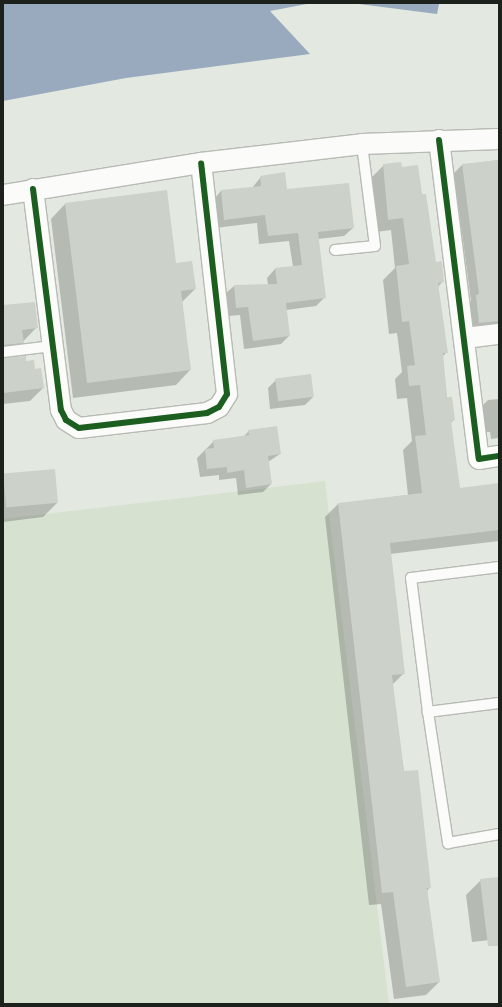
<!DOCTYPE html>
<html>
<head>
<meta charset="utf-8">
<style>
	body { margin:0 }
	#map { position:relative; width:502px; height:1007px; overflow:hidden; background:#e3e9e0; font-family:Inter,sans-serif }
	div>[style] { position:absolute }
	.built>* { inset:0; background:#d6e1d0 }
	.water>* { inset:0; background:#99aabe }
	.shadow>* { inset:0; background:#0003 }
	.building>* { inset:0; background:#ccd1ca; transform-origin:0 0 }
	.roads { filter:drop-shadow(1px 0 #b6bbb4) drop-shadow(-1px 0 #b6bbb4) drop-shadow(0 1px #b6bbb4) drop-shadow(0 -1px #b6bbb4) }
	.lane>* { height:10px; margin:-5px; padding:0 5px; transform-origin:5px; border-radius:5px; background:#fbfcfa }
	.street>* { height:20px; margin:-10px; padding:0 10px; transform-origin:10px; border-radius:10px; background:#fbfcfa }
	.cycleway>* { height:6px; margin:-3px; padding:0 3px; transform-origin:3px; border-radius:3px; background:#1b5e20 }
	span { translate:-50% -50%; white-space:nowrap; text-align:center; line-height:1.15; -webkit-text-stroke:3px #fff; paint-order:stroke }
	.frame { position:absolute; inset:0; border:4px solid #1d211b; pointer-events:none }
</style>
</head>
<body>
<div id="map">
	<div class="built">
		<i style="clip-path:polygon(325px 481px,389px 1004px,3px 1004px,3px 519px)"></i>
	</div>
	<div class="water">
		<i style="clip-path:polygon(3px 3px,312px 3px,270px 11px,310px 54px,126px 78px,3px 101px)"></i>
		<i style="clip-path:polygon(351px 3px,439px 3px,439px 4px,437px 14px)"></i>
	</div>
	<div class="shadow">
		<i style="clip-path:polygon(499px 160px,499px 328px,471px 331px,468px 304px,471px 301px,454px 173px,462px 165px)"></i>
		<i style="clip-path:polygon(384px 165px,401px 168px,421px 195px,435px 263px,443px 281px,438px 287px,447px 352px,442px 357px,447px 398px,454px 420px,450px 423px,459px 489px,499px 484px,499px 541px,390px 554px,404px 673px,392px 685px,404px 773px,430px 887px,427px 891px,439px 982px,426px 995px,394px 999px,381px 904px,369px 905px,325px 517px,338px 504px,408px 495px,403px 450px,412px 441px,407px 398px,397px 399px,395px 379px,402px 372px,397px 333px,389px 334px,383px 280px,395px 268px,391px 230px,376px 232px,371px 178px)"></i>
		<i style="clip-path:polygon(261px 177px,353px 228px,344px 236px,318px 239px,325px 297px,316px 306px,286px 310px,289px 336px,281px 344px,244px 349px,240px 315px,228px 316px,225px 294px,234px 286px,268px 285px,267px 278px,275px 269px,293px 267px,289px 241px,259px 244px,257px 223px,215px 228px,213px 200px,221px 191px,252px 188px)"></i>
		<i style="clip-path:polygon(65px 204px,175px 264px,195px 289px,182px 302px,190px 370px,176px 385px,73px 398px,51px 219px)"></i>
		<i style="clip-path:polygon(3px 307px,37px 327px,9px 356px,3px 357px)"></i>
		<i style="clip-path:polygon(3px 359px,26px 362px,34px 370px,43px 388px,30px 401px,3px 404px)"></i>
		<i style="clip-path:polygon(276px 380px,313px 397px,305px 405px,270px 409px,268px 388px)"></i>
		<i style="clip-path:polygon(499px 399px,499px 438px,491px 439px,490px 432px,482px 432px,480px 408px,488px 400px)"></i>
		<i style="clip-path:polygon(249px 431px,280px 454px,268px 462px,271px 484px,263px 492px,238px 495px,236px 478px,219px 480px,219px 475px,200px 477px,197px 458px,214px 441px,243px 437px)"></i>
		<i style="clip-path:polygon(3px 475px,57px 503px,43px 517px,3px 522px)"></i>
		<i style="clip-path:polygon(499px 878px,499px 939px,472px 942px,466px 895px,481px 880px)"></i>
	</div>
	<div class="building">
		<i style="clip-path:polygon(499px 160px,499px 321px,479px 323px,476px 295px,479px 294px,462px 164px)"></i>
		<i style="clip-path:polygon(401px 162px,402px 167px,418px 165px,422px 194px,426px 194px,436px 262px,442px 261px,444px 282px,438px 283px,448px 353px,443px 353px,447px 397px,452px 397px,455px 420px,451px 421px,460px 488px,499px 483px,499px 530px,390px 543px,405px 674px,392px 675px,404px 771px,418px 770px,431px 888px,427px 888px,440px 982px,406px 987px,393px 892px,382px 893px,338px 503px,422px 493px,415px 436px,426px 435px,420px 385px,409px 386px,407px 366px,415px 365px,409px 321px,402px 322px,396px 266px,409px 264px,403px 218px,388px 220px,383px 164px)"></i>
		<i style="clip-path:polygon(285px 172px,287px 189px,349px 183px,354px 228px,318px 232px,326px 298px,286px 303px,290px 336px,253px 341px,248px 307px,236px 308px,234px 285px,277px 284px,275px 268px,302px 265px,298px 233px,268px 236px,265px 215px,224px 220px,221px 190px,261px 186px,260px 176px)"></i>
		<i style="clip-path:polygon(167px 190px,176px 263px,192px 261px,196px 289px,181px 291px,191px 370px,87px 383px,65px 203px)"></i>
		<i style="clip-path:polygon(35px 302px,38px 328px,22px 330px,24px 343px,3px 345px,3px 305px)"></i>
		<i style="clip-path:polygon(26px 356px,26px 361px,34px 360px,35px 369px,41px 368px,44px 388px,3px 393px,3px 358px)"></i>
		<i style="left:311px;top:374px;width:23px;height:36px;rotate:83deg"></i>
		<i style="clip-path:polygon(277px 426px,281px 454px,268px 456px,272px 484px,246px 488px,244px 470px,227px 473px,227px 467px,207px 469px,205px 449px,214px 448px,213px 440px,249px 435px,248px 430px)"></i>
		<i style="left:55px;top:469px;width:34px;height:52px;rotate:85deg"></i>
		<i style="clip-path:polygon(499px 877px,499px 946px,488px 946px,480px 879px)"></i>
	</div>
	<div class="roads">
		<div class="lane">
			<i style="left:335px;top:250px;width:40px;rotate:-5.7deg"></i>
			<i style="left:375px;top:246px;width:103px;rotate:-97.3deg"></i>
			<i style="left:3px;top:352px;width:50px;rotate:-6.8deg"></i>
			<i style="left:499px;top:703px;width:72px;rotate:172.8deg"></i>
			<i style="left:428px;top:712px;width:133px;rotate:81.3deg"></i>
			<i style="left:448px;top:843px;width:52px;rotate:-10deg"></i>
			<i style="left:428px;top:712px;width:135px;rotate:-97.2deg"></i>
			<i style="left:411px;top:578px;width:89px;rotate:-7.1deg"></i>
		</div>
		<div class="street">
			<i style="left:439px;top:140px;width:321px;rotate:82.9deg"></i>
			<i style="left:479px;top:459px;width:20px;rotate:-9deg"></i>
			<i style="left:33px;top:189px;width:223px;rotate:82.8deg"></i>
			<i style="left:61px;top:410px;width:11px;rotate:63deg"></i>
			<i style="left:66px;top:420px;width:15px;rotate:32deg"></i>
			<i style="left:79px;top:428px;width:129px;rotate:-6.7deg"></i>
			<i style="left:207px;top:413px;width:13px;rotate:-27deg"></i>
			<i style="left:219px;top:407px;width:15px;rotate:-58deg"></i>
			<i style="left:227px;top:394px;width:232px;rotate:-96.4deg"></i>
			<i style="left:3px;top:195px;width:201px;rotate:-9.2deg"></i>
			<i style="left:201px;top:163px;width:162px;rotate:-6.7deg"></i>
			<i style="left:362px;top:144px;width:137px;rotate:-2.1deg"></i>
			<i style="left:465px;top:338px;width:34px;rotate:-7deg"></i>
		</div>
	</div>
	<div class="cycleway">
		<i style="left:439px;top:140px;width:321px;rotate:82.9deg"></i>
		<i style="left:479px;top:459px;width:20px;rotate:-9deg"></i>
		<i style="left:33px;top:189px;width:223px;rotate:82.8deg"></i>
		<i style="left:61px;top:410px;width:11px;rotate:63deg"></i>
		<i style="left:66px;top:420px;width:15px;rotate:32deg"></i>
		<i style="left:79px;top:428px;width:129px;rotate:-6.7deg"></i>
		<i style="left:207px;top:413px;width:13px;rotate:-27deg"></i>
		<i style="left:219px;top:407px;width:15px;rotate:-58deg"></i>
		<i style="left:227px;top:394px;width:232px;rotate:-96.4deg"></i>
	</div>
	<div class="frame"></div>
</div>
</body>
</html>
